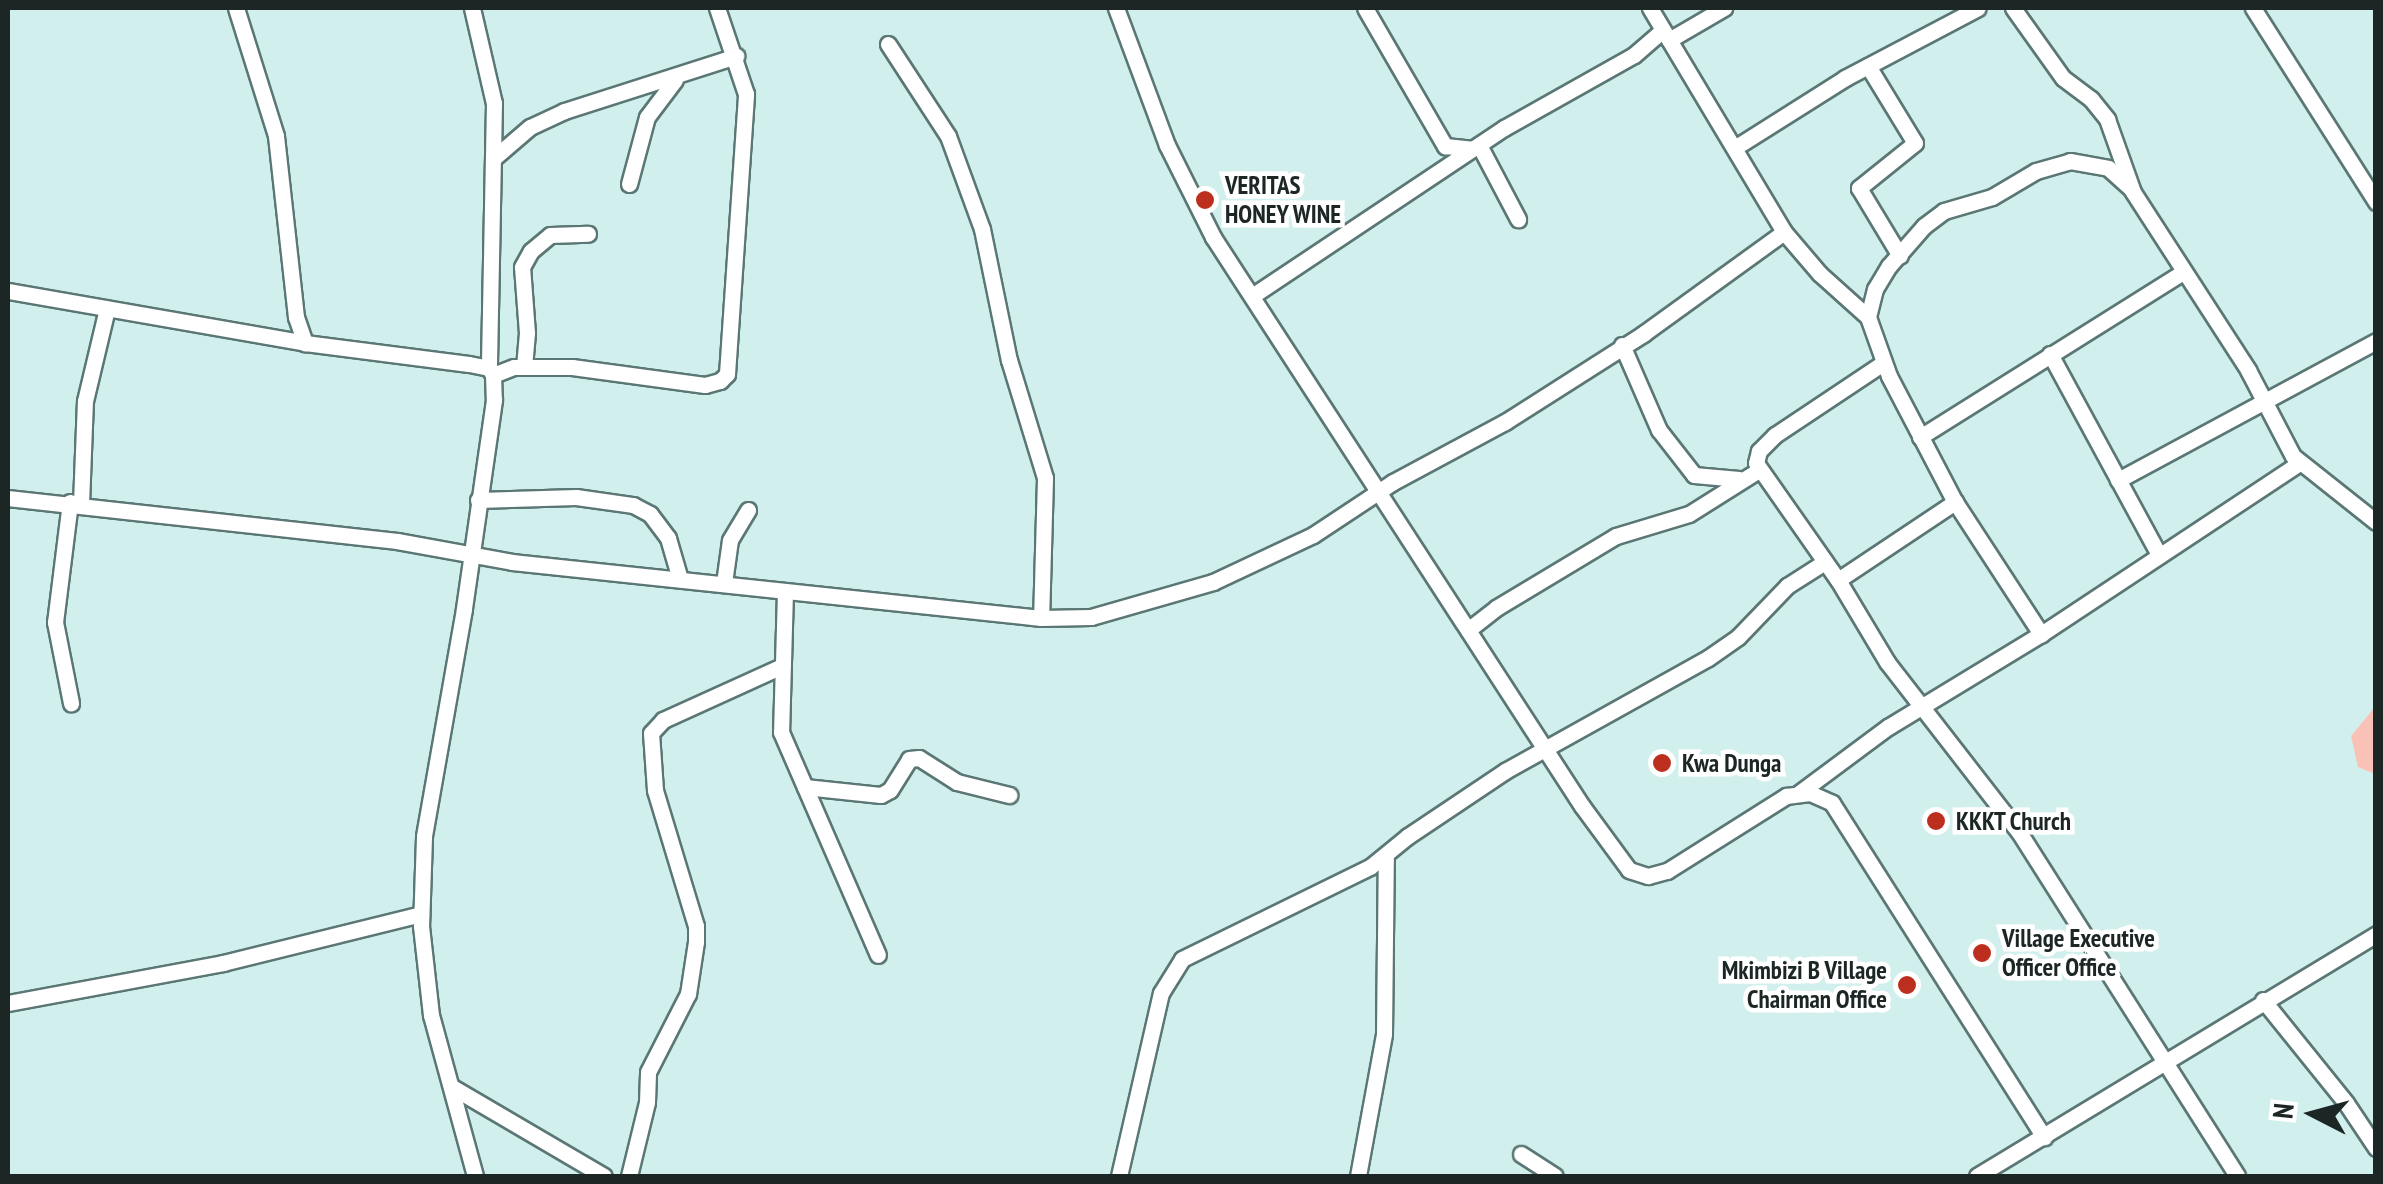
<!DOCTYPE html>
<html>
<head>
<meta charset="utf-8">
<style>
	body { margin:0 }
	#map { position:relative; width:2383px; height:1184px; overflow:hidden; background:#d1efed; font-family:"PT Sans Narrow",sans-serif }
	div>[style] { position:absolute }
	.green>* { inset:0; background:#fac2b7 }
	.roads { filter:drop-shadow(2px 0 #5b7775) drop-shadow(-2px 0 #5b7775) drop-shadow(0 2px #5b7775) drop-shadow(0 -2px #5b7775) }
	.minor>* { height:15px; margin:-7.5px; padding:0 7.5px; transform-origin:7.5px; border-radius:7.5px; background:#fff }
	.dots>* { width:28px; height:28px; translate:-50% -50%; box-sizing:border-box; border:5px solid #fff; border-radius:50% }
	span { translate:-50% -50%; white-space:nowrap; text-align:center; line-height:1.15; -webkit-text-stroke:9px #fff; paint-order:stroke }
	.poi-label { font-size:25px; color:#1b2625; font-weight:700 }
	.left { translate:0 -50%; text-align:left }
	.right { translate:-100% -50%; text-align:right }
	.frame { position:absolute; inset:0; border:10px solid #1b2625; pointer-events:none }
	.north { position:absolute; left:2263px; top:1064px; width:100px; height:100px; -webkit-text-stroke:8px #fff; paint-order:stroke; rotate:276deg; font-size:28px; font-weight:700; line-height:40px; text-align:center; color:#1b2625 }
	.north::after { content:''; display:block; margin:auto; width:35px; height:45px; background:#1b2625; clip-path:polygon(50% 0,100% 100%,50% 72%,0 100%) }
</style>
</head>
<body>
<div id="map">
	<div class="green">
		<i style="clip-path:polygon(2375px 707px,2375px 774px,2358px 767px,2351px 736px)"></i>
	</div>
	<div class="roads">
		<div class="minor">
			<i style="left:236px;top:8px;width:134px;rotate:72.6deg"></i>
			<i style="left:276px;top:136px;width:182px;rotate:83.7deg"></i>
			<i style="left:296px;top:317px;width:28px;rotate:71deg"></i>
			<i style="left:305px;top:343px;width:165px;rotate:7.3deg"></i>
			<i style="left:469px;top:364px;width:20px;rotate:11deg"></i>
			<i style="left:489px;top:368px;width:8px;rotate:60deg"></i>
			<i style="left:493px;top:375px;width:25px;rotate:88deg"></i>
			<i style="left:494px;top:400px;width:211px;rotate:98.2deg"></i>
			<i style="left:464px;top:609px;width:231px;rotate:100deg"></i>
			<i style="left:424px;top:837px;width:89px;rotate:91.9deg"></i>
			<i style="left:421px;top:926px;width:90px;rotate:83.6deg"></i>
			<i style="left:431px;top:1015px;width:167px;rotate:74.7deg"></i>
			<i style="left:472px;top:8px;width:98px;rotate:77deg"></i>
			<i style="left:494px;top:103px;width:265px;rotate:91.1deg"></i>
			<i style="left:1116px;top:8px;width:146px;rotate:69.6deg"></i>
			<i style="left:1167px;top:145px;width:103px;rotate:63.4deg"></i>
			<i style="left:1213px;top:237px;width:678px;rotate:57.04deg"></i>
			<i style="left:1582px;top:806px;width:79px;rotate:53.7deg"></i>
			<i style="left:1629px;top:870px;width:20px;rotate:18deg"></i>
			<i style="left:1648px;top:876px;width:20px;rotate:-15deg"></i>
			<i style="left:1667px;top:871px;width:141px;rotate:-32.2deg"></i>
			<i style="left:1786px;top:796px;width:24px;rotate:-7deg"></i>
			<i style="left:1810px;top:793px;width:24px;rotate:24deg"></i>
			<i style="left:1832px;top:803px;width:396px;rotate:57.6deg"></i>
			<i style="left:1365px;top:8px;width:160px;rotate:59.9deg"></i>
			<i style="left:1445px;top:146px;width:27px;rotate:6deg"></i>
			<i style="left:1650px;top:8px;width:261px;rotate:59.1deg"></i>
			<i style="left:1784px;top:232px;width:55px;rotate:49.4deg"></i>
			<i style="left:1820px;top:274px;width:64px;rotate:41.9deg"></i>
			<i style="left:1868px;top:317px;width:63px;rotate:70.4deg"></i>
			<i style="left:1889px;top:376px;width:142px;rotate:62.4deg"></i>
			<i style="left:1955px;top:502px;width:158px;rotate:56.9deg"></i>
			<i style="left:2013px;top:8px;width:86px;rotate:54.5deg"></i>
			<i style="left:2063px;top:78px;width:35px;rotate:37deg"></i>
			<i style="left:2091px;top:99px;width:26px;rotate:51deg"></i>
			<i style="left:2107px;top:119px;width:77px;rotate:70.4deg"></i>
			<i style="left:2133px;top:192px;width:212px;rotate:57.1deg"></i>
			<i style="left:2248px;top:370px;width:97px;rotate:62.4deg"></i>
			<i style="left:2293px;top:456px;width:106px;rotate:38.5deg"></i>
			<i style="left:2253px;top:8px;width:230px;rotate:57.6deg"></i>
			<i style="left:1669px;top:40px;width:64px;rotate:-30.2deg"></i>
			<i style="left:888px;top:44px;width:110px;rotate:56.9deg"></i>
			<i style="left:948px;top:136px;width:99px;rotate:69.9deg"></i>
			<i style="left:982px;top:229px;width:134px;rotate:78.4deg"></i>
			<i style="left:1009px;top:360px;width:123px;rotate:73deg"></i>
			<i style="left:1045px;top:478px;width:140px;rotate:91.6deg"></i>
			<i style="left:1868px;top:66px;width:90px;rotate:58.6deg"></i>
			<i style="left:1915px;top:143px;width:72px;rotate:141.2deg"></i>
			<i style="left:1859px;top:188px;width:79px;rotate:58.9deg"></i>
			<i style="left:1479px;top:145px;width:84px;rotate:62.2deg"></i>
			<i style="left:1736px;top:147px;width:129px;rotate:-32.3deg"></i>
			<i style="left:1845px;top:78px;width:150px;rotate:-27.8deg"></i>
			<i style="left:495px;top:157px;width:46px;rotate:-40.6deg"></i>
			<i style="left:530px;top:127px;width:38px;rotate:-25deg"></i>
			<i style="left:564px;top:111px;width:181px;rotate:-17.7deg"></i>
			<i style="left:629px;top:184px;width:69px;rotate:-75deg"></i>
			<i style="left:647px;top:117px;width:46px;rotate:-52.9deg"></i>
			<i style="left:8px;top:291px;width:302px;rotate:9.9deg"></i>
			<i style="left:1252px;top:296px;width:303px;rotate:-33.7deg"></i>
			<i style="left:1504px;top:128px;width:149px;rotate:-29.3deg"></i>
			<i style="left:1634px;top:55px;width:38px;rotate:-41deg"></i>
			<i style="left:1868px;top:317px;width:29px;rotate:-76deg"></i>
			<i style="left:1875px;top:289px;width:27px;rotate:-59deg"></i>
			<i style="left:1889px;top:266px;width:53px;rotate:-48.8deg"></i>
			<i style="left:1924px;top:226px;width:25px;rotate:-37deg"></i>
			<i style="left:1944px;top:211px;width:50px;rotate:-16.3deg"></i>
			<i style="left:1992px;top:197px;width:51px;rotate:-30.6deg"></i>
			<i style="left:2036px;top:171px;width:35px;rotate:-16deg"></i>
			<i style="left:2070px;top:161px;width:39px;rotate:10deg"></i>
			<i style="left:2108px;top:168px;width:31px;rotate:42deg"></i>
			<i style="left:1622px;top:345px;width:93px;rotate:66.5deg"></i>
			<i style="left:1659px;top:430px;width:57px;rotate:52.1deg"></i>
			<i style="left:1694px;top:475px;width:45px;rotate:5.1deg"></i>
			<i style="left:2050px;top:354px;width:229px;rotate:61.5deg"></i>
			<i style="left:1883px;top:363px;width:130px;rotate:146.3deg"></i>
			<i style="left:1775px;top:435px;width:23px;rotate:135deg"></i>
			<i style="left:1759px;top:451px;width:12px;rotate:104deg"></i>
			<i style="left:1756px;top:463px;width:143px;rotate:55deg"></i>
			<i style="left:1838px;top:580px;width:96px;rotate:59.1deg"></i>
			<i style="left:1887px;top:662px;width:215px;rotate:52.2deg"></i>
			<i style="left:2019px;top:832px;width:407px;rotate:57.6deg"></i>
			<i style="left:524px;top:367px;width:34px;rotate:-85deg"></i>
			<i style="left:527px;top:333px;width:66px;rotate:-94.3deg"></i>
			<i style="left:522px;top:267px;width:18px;rotate:-61deg"></i>
			<i style="left:531px;top:251px;width:25px;rotate:-40deg"></i>
			<i style="left:550px;top:235px;width:38px;rotate:-2deg"></i>
			<i style="left:493px;top:375px;width:22px;rotate:-21deg"></i>
			<i style="left:514px;top:367px;width:58px"></i>
			<i style="left:572px;top:367px;width:134px;rotate:7.7deg"></i>
			<i style="left:705px;top:385px;width:16px;rotate:-15deg"></i>
			<i style="left:720px;top:381px;width:10px;rotate:-45deg"></i>
			<i style="left:727px;top:374px;width:281px;rotate:-86.1deg"></i>
			<i style="left:746px;top:94px;width:91px;rotate:-108.6deg"></i>
			<i style="left:1920px;top:437px;width:310px;rotate:-32.1deg"></i>
			<i style="left:2118px;top:480px;width:293px;rotate:-28.3deg"></i>
			<i style="left:8px;top:498px;width:391px;rotate:6.3deg"></i>
			<i style="left:397px;top:541px;width:117px;rotate:10.3deg"></i>
			<i style="left:512px;top:562px;width:532px;rotate:6.04deg"></i>
			<i style="left:1041px;top:618px;width:50px;rotate:-1.1deg"></i>
			<i style="left:1091px;top:617px;width:127px;rotate:-16deg"></i>
			<i style="left:1213px;top:582px;width:110px;rotate:-25.2deg"></i>
			<i style="left:1313px;top:535px;width:96px;rotate:-33.5deg"></i>
			<i style="left:1393px;top:482px;width:127px;rotate:-28.2deg"></i>
			<i style="left:1505px;top:422px;width:164px;rotate:-32.5deg"></i>
			<i style="left:1643px;top:334px;width:174px;rotate:-35.9deg"></i>
			<i style="left:478px;top:500px;width:98px;rotate:-1.8deg"></i>
			<i style="left:576px;top:497px;width:58px;rotate:8deg"></i>
			<i style="left:633px;top:505px;width:19px;rotate:28deg"></i>
			<i style="left:650px;top:514px;width:30px;rotate:53deg"></i>
			<i style="left:668px;top:538px;width:43px;rotate:73.7deg"></i>
			<i style="left:70px;top:502px;width:121px;rotate:97.1deg"></i>
			<i style="left:55px;top:622px;width:83px;rotate:78.8deg"></i>
			<i style="left:81px;top:504px;width:103px;rotate:-87.8deg"></i>
			<i style="left:85px;top:401px;width:95px;rotate:-76.6deg"></i>
			<i style="left:1838px;top:580px;width:141px;rotate:-33.7deg"></i>
			<i style="left:724px;top:583px;width:43px;rotate:-82.1deg"></i>
			<i style="left:730px;top:540px;width:35px;rotate:-59deg"></i>
			<i style="left:785px;top:591px;width:141px;rotate:91.6deg"></i>
			<i style="left:781px;top:732px;width:243px;rotate:66.5deg"></i>
			<i style="left:1468px;top:630px;width:36px;rotate:-38deg"></i>
			<i style="left:1496px;top:608px;width:140px;rotate:-31deg"></i>
			<i style="left:1616px;top:536px;width:76px;rotate:-16.8deg"></i>
			<i style="left:1689px;top:514px;width:83px;rotate:-32.2deg"></i>
			<i style="left:805px;top:787px;width:76px;rotate:6deg"></i>
			<i style="left:881px;top:795px;width:10px;rotate:-29deg"></i>
			<i style="left:890px;top:790px;width:36px;rotate:-58deg"></i>
			<i style="left:909px;top:759px;width:10px;rotate:-6deg"></i>
			<i style="left:919px;top:758px;width:45px;rotate:32.3deg"></i>
			<i style="left:957px;top:782px;width:54px;rotate:14deg"></i>
			<i style="left:1799px;top:793px;width:111px;rotate:-36.6deg"></i>
			<i style="left:1888px;top:727px;width:179px;rotate:-31.3deg"></i>
			<i style="left:2041px;top:634px;width:310px;rotate:-33.5deg"></i>
			<i style="left:2263px;top:1000px;width:132px;rotate:51.1deg"></i>
			<i style="left:2346px;top:1103px;width:54px;rotate:56.3deg"></i>
			<i style="left:8px;top:1003px;width:219px;rotate:-10.5deg"></i>
			<i style="left:223px;top:963px;width:204px;rotate:-13.9deg"></i>
			<i style="left:452px;top:1087px;width:176px;rotate:30.4deg"></i>
			<i style="left:1521px;top:1154px;width:40px;rotate:32.9deg"></i>
			<i style="left:629px;top:1176px;width:76px;rotate:-76.3deg"></i>
			<i style="left:647px;top:1102px;width:30px;rotate:-88deg"></i>
			<i style="left:648px;top:1072px;width:88px;rotate:-62.9deg"></i>
			<i style="left:688px;top:994px;width:53px;rotate:-81.3deg"></i>
			<i style="left:696px;top:942px;width:16px;rotate:-90deg"></i>
			<i style="left:696px;top:926px;width:142px;rotate:-106.8deg"></i>
			<i style="left:655px;top:790px;width:57px;rotate:-94deg"></i>
			<i style="left:651px;top:733px;width:18px;rotate:-47deg"></i>
			<i style="left:663px;top:720px;width:128px;rotate:-24.4deg"></i>
			<i style="left:1119px;top:1176px;width:188px;rotate:-77.1deg"></i>
			<i style="left:1161px;top:993px;width:40px;rotate:-58deg"></i>
			<i style="left:1182px;top:959px;width:209px;rotate:-26.1deg"></i>
			<i style="left:1370px;top:867px;width:49px;rotate:-39.2deg"></i>
			<i style="left:1408px;top:836px;width:117px;rotate:-33.8deg"></i>
			<i style="left:1505px;top:771px;width:232px;rotate:-29.1deg"></i>
			<i style="left:1708px;top:658px;width:37px;rotate:-35deg"></i>
			<i style="left:1738px;top:637px;width:71px;rotate:-46.1deg"></i>
			<i style="left:1787px;top:586px;width:43px;rotate:-32.6deg"></i>
			<i style="left:1358px;top:1176px;width:144px;rotate:-79.6deg"></i>
			<i style="left:1384px;top:1034px;width:179px;rotate:-89.4deg"></i>
			<i style="left:1977px;top:1176px;width:467px;rotate:-31.2deg"></i>
		</div>
	</div>
	<div class="dots">
		<i style="left:1205px;top:200px;background:#bc2f1f"></i>
		<i style="left:1662px;top:763px;background:#bc2f1f"></i>
		<i style="left:1936px;top:821px;background:#bc2f1f"></i>
		<i style="left:1982px;top:953px;background:#bc2f1f"></i>
		<i style="left:1907px;top:985px;background:#bc2f1f"></i>
	</div>
	<div class="poi-label">
		<span class="left" style="left:1225px;top:200px">VERITAS<br>HONEY WINE</span>
		<span class="left" style="left:1682px;top:763px">Kwa Dunga</span>
		<span class="left" style="left:1956px;top:821px">KKKT Church</span>
		<span class="left" style="left:2002px;top:953px">Village Executive<br>Officer Office</span>
		<span class="right" style="left:1887px;top:985px">Mkimbizi B Village<br>Chairman Office</span>
	</div>
	<div class="frame"></div>
	<div class="north">N</div>
</div>
</body>
</html>
